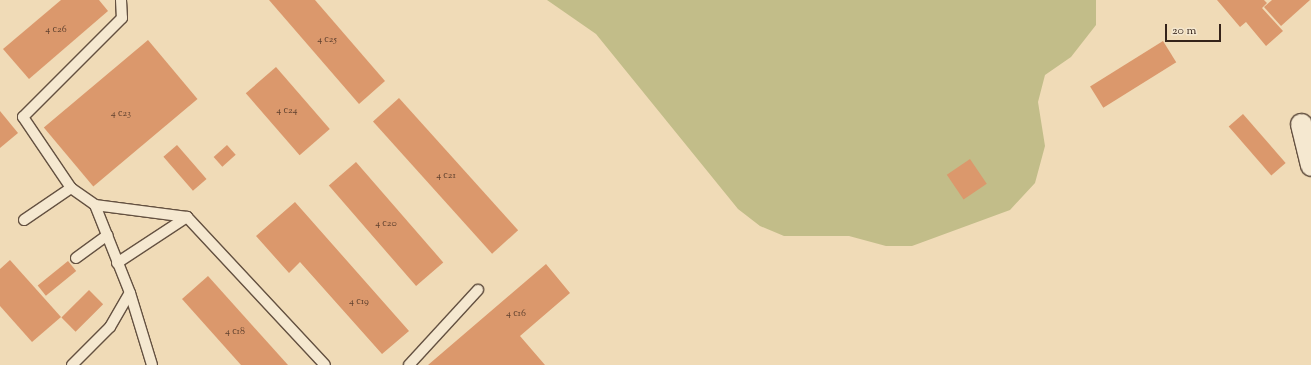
<!DOCTYPE html>
<html>
<head>
<meta charset="utf-8">
<style>
	body { margin:0 }
	#map { position:relative; width:1311px; height:365px; overflow:hidden; background:#f0dbb7; font-family:"Sorts Mill Goudy",serif }
	div>[style] { position:absolute }
	.green>* { inset:0; background:#c2bd89 }
	.building>* { inset:0; background:#db986c; transform-origin:0 0 }
	.roads { filter:drop-shadow(1px 0 #645141) drop-shadow(-1px 0 #645141) drop-shadow(0 1px #645141) drop-shadow(0 -1px #645141) }
	.service>* { height:10px; margin:-5px; padding:0 5px; transform-origin:5px; border-radius:5px; background:#f5e8d0 }
	.minor>* { height:21px; margin:-10.5px; padding:0 10.5px; transform-origin:10.5px; border-radius:10.5px; background:#f5e8d0 }
	span { translate:-50% -50%; white-space:nowrap; text-align:center; line-height:1.15; -webkit-text-stroke:4px #f5e8d0; paint-order:stroke }
	.number-label { font-size:10px; color:#5e402e }
	.number-label span { -webkit-text-stroke-width:0 }
	.scale { position:absolute; left:1165px; top:24px; width:56px; height:18px; box-sizing:border-box; border:2px solid #35231a; border-top:0; padding-left:5px; font-size:12px; line-height:14px; white-space:nowrap; color:#35231a; -webkit-text-stroke:3px #f5e8d0; paint-order:stroke }
</style>
</head>
<body>
<div id="map">
	<div class="green">
		<i style="clip-path:polygon(547px 0,1096px 0,1096px 25px,1071px 57px,1045px 75px,1038px 102px,1045px 146px,1035px 183px,1010px 210px,912px 246px,886px 246px,849px 236px,784px 236px,760px 226px,738px 209px,596px 34px)"></i>
	</div>
	<div class="building">
		<i style="clip-path:polygon(61px 0,99px 0,108px 11px,29px 79px,3px 49px)"></i>
		<i style="clip-path:polygon(269px 0,315px 0,385px 81px,359px 104px)"></i>
		<i style="clip-path:polygon(1217px 0,1264px 0,1267px 3px,1262px 8px,1283px 31px,1266px 46px,1246px 22px,1240px 27px)"></i>
		<i style="clip-path:polygon(1272px 0,1310px 0,1281px 26px,1264px 7px)"></i>
		<i style="left:148px;top:40px;width:77px;height:136px;rotate:50deg"></i>
		<i style="left:1163px;top:41px;width:25px;height:86px;rotate:58deg"></i>
		<i style="left:276px;top:67px;width:82px;height:40px;rotate:49deg"></i>
		<i style="left:399px;top:98px;width:178px;height:35px;rotate:48deg"></i>
		<i style="clip-path:polygon(0 111px,18px 133px,0 148px)"></i>
		<i style="left:1243px;top:114px;width:65px;height:19px;rotate:49deg"></i>
		<i style="left:177px;top:145px;width:45px;height:18px;rotate:49deg"></i>
		<i style="left:227px;top:145px;width:13px;height:18px;rotate:48deg"></i>
		<i style="left:970px;top:159px;width:30px;height:28px;rotate:56deg"></i>
		<i style="left:356px;top:162px;width:133px;height:36px;rotate:49deg"></i>
		<i style="clip-path:polygon(295px 202px,409px 331px,382px 354px,300px 262px,289px 273px,256px 236px)"></i>
		<i style="clip-path:polygon(10px 260px,61px 317px,32px 342px,0 306px,0 269px)"></i>
		<i style="left:68px;top:261px;width:13px;height:39px;rotate:51deg"></i>
		<i style="clip-path:polygon(546px 264px,570px 293px,520px 336px,545px 365px,428px 365px)"></i>
		<i style="clip-path:polygon(208px 276px,288px 365px,241px 365px,182px 299px)"></i>
		<i style="left:89px;top:290px;width:20px;height:39px;rotate:45deg"></i>
	</div>
	<div class="roads">
		<div class="service">
			<i style="left:121px;top:0;width:18px;rotate:87deg"></i>
			<i style="left:122px;top:18px;width:140px;rotate:135deg"></i>
			<i style="left:23px;top:117px;width:86px;rotate:55.9deg"></i>
			<i style="left:71px;top:188px;width:29px;rotate:35deg"></i>
			<i style="left:95px;top:205px;width:93px;rotate:7.4deg"></i>
			<i style="left:187px;top:217px;width:202px;rotate:47deg"></i>
			<i style="left:95px;top:205px;width:95px;rotate:68.3deg"></i>
			<i style="left:130px;top:293px;width:75px;rotate:73deg"></i>
			<i style="left:24px;top:220px;width:57px;rotate:-34.2deg"></i>
			<i style="left:76px;top:258px;width:39px;rotate:-36deg"></i>
			<i style="left:117px;top:263px;width:84px;rotate:-33.3deg"></i>
			<i style="left:72px;top:365px;width:54px;rotate:-45deg"></i>
			<i style="left:110px;top:327px;width:39px;rotate:-60deg"></i>
			<i style="left:409px;top:365px;width:102px;rotate:-47.4deg"></i>
		</div>
		<div class="minor">
			<i style="left:1301px;top:124px;width:42px;rotate:76.3deg"></i>
		</div>
	</div>
	<div class="number-label">
		<span style="left:56px;top:30px">4 с26</span>
		<span style="left:327px;top:40px">4 с25</span>
		<span style="left:287px;top:111px">4 с24</span>
		<span style="left:121px;top:114px">4 с23</span>
		<span style="left:446px;top:176px">4 с21</span>
		<span style="left:386px;top:224px">4 с20</span>
		<span style="left:359px;top:302px">4 с19</span>
		<span style="left:516px;top:314px">4 с16</span>
		<span style="left:235px;top:332px">4 с18</span>
	</div>
	<div class="scale">20 m</div>
</div>
</body>
</html>
